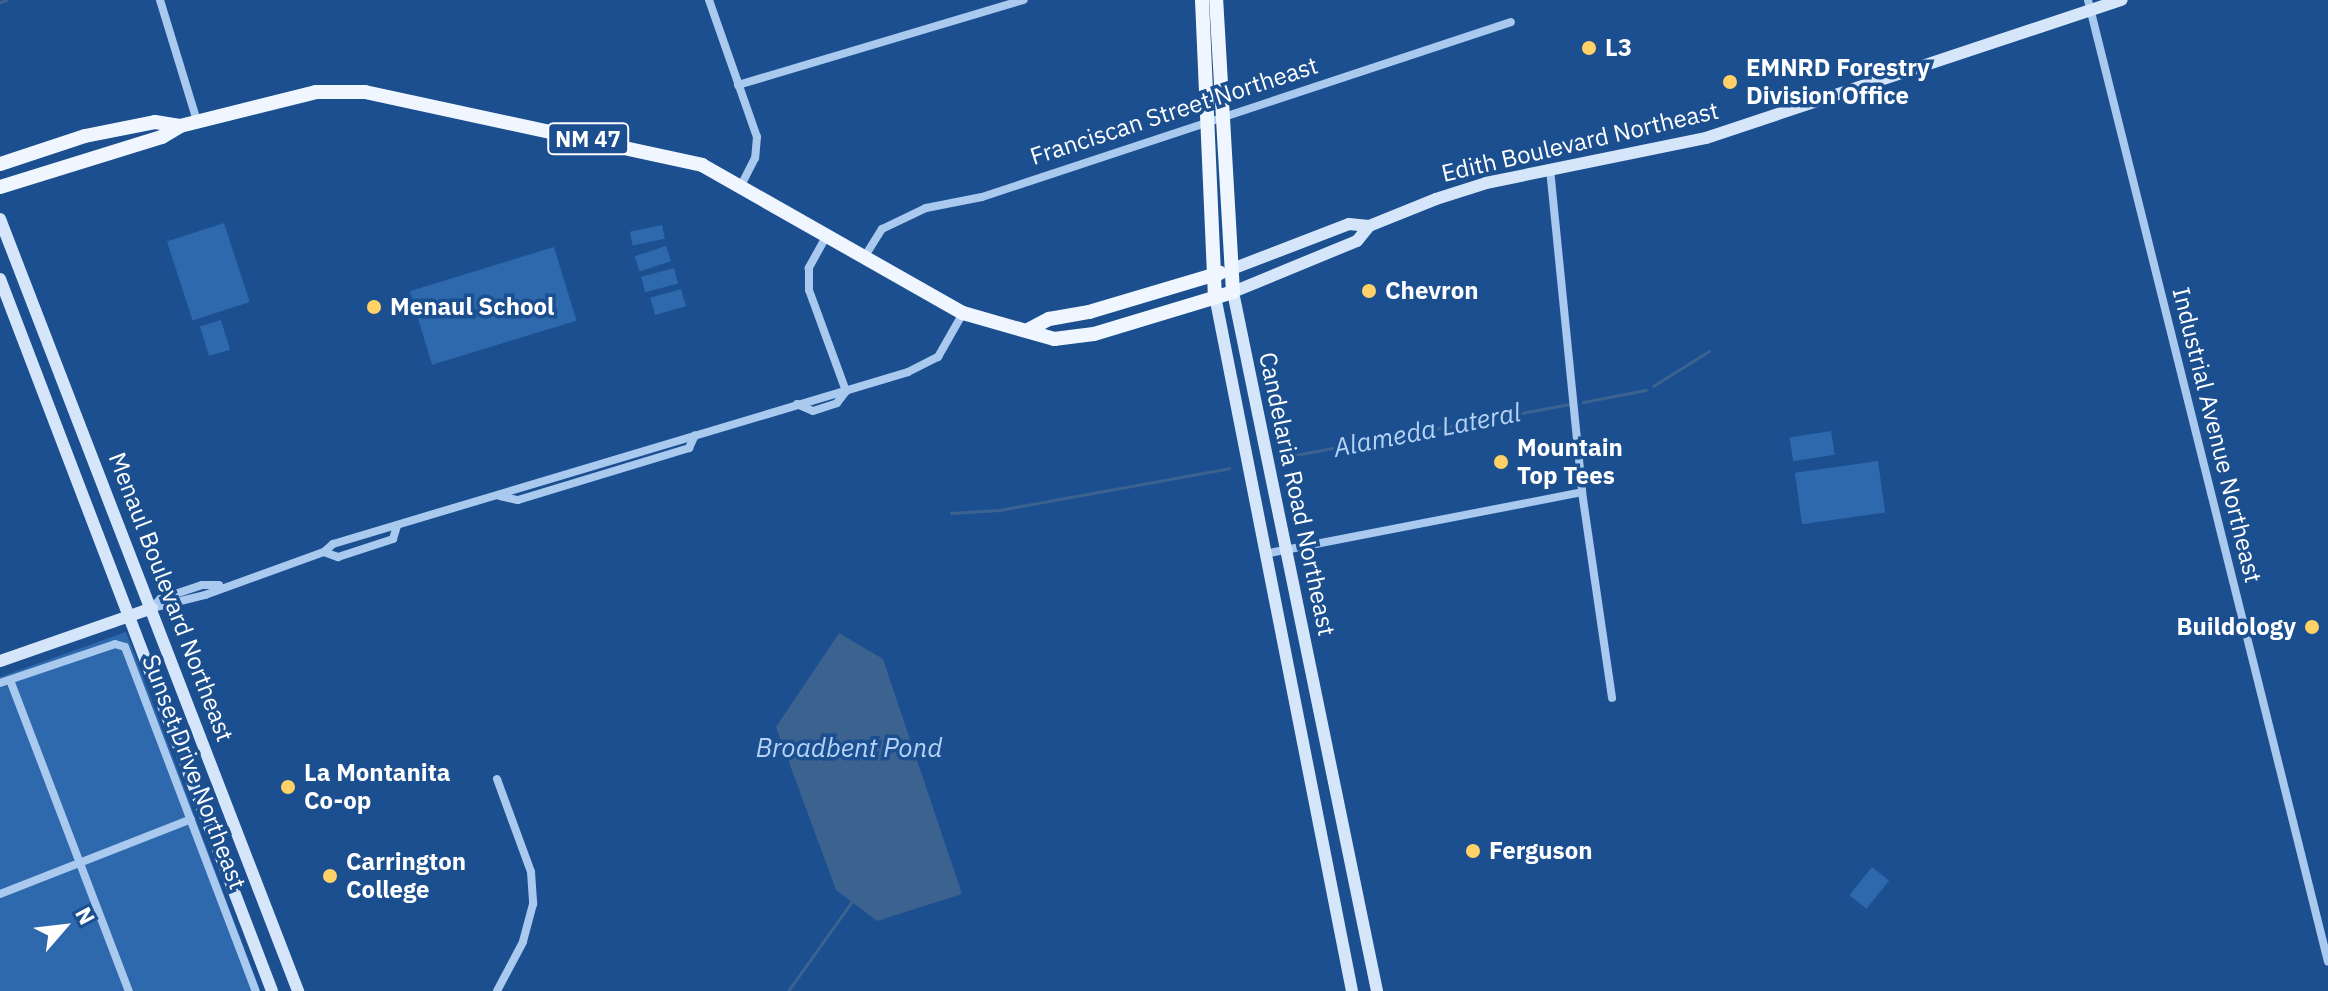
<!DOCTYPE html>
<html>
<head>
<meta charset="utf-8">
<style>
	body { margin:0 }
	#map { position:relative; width:2328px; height:991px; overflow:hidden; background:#1b4f8f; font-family:"IBM Plex Sans",sans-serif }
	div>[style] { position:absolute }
	.green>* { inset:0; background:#2e69ad; transform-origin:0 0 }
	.water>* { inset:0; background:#3c6290 }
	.stream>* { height:3px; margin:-1.5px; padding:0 1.5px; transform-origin:1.5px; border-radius:1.5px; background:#3c6290 }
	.street>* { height:8px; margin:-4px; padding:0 4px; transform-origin:4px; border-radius:4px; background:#a9c9ee }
	.secondary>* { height:12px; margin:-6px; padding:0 6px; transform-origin:6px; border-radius:6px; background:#d6e6fa }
	.primary>* { height:14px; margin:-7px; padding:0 7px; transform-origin:7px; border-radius:7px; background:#f0f6ff }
	.dots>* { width:22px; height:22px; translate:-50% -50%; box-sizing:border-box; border:4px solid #1b4f8f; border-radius:50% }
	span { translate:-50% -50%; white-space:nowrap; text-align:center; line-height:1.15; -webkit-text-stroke:7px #1b4f8f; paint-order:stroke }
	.shield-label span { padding:2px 6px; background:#1b4f8f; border:2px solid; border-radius:6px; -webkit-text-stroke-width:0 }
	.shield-label { font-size:22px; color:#fff; font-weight:700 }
	.poi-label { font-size:24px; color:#fff; font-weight:700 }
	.left { translate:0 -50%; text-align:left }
	.right { translate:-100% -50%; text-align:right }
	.street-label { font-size:24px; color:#fff }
	.water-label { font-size:26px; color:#b5d3f5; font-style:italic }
	.north { position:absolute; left:24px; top:887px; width:80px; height:80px; -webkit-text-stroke:6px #1b4f8f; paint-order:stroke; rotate:62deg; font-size:22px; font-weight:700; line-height:32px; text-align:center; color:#fff }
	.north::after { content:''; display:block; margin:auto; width:28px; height:36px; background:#fff; clip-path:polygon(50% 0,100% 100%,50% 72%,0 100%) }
</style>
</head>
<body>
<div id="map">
	<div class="green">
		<i style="left:224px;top:223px;width:83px;height:60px;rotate:72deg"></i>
		<i style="left:662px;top:225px;width:14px;height:33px;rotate:78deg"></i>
		<i style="left:666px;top:246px;width:16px;height:33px;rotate:72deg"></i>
		<i style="left:554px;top:247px;width:77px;height:151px;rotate:73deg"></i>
		<i style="left:674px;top:268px;width:16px;height:34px;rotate:75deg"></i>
		<i style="left:681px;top:289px;width:18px;height:32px;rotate:74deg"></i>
		<i style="left:221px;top:320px;width:31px;height:22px;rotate:73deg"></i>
		<i style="left:1831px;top:431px;width:24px;height:42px;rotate:81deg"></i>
		<i style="left:1878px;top:461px;width:52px;height:84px;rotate:82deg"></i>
		<i style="clip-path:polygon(126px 632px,134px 653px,260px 991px,0 991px,0 677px)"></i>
		<i style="left:1872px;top:867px;width:22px;height:36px;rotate:39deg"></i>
	</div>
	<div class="water">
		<i style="clip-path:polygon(839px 633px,883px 659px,962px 894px,877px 921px,836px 890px,776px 727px)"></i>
	</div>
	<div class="stream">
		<i style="left:0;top:2px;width:7px;rotate:-16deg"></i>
		<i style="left:1653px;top:386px;width:66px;rotate:-32deg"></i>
		<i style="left:1583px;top:402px;width:64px;rotate:-10.8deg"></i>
		<i style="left:1284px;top:457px;width:292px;rotate:-10.5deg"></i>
		<i style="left:951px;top:513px;width:48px;rotate:-3.6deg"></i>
		<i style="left:999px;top:510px;width:234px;rotate:-10.3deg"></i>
		<i style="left:788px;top:991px;width:112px;rotate:-54.5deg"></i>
	</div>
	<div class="street">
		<i style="left:160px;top:0;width:127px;rotate:73deg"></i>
		<i style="left:709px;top:0;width:145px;rotate:70.7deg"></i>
		<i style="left:757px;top:137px;width:21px;rotate:95deg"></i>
		<i style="left:755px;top:158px;width:28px;rotate:117deg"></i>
		<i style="left:2088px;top:0;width:991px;rotate:75.99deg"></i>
		<i style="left:738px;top:85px;width:298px;rotate:-16.6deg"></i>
		<i style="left:1550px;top:169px;width:325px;rotate:84.3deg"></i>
		<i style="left:1582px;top:492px;width:208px;rotate:81.7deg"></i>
		<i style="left:827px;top:235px;width:38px;rotate:119deg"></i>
		<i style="left:809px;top:268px;width:22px;rotate:90deg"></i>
		<i style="left:809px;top:290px;width:108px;rotate:69.9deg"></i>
		<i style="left:865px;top:256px;width:32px;rotate:-58deg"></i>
		<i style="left:882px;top:229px;width:49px;rotate:-25.5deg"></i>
		<i style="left:926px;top:208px;width:57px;rotate:-11.1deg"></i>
		<i style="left:982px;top:197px;width:557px;rotate:-18.3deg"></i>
		<i style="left:797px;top:404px;width:17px;rotate:24deg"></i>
		<i style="left:813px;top:411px;width:25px;rotate:-18deg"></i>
		<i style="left:837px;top:403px;width:15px;rotate:-53deg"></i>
		<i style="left:500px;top:496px;width:18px;rotate:13deg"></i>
		<i style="left:518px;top:500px;width:179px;rotate:-16.9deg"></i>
		<i style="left:689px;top:448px;width:14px;rotate:-65deg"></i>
		<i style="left:324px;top:552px;width:15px;rotate:20deg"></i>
		<i style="left:338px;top:557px;width:58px;rotate:-18.1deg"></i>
		<i style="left:393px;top:539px;width:14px;rotate:-73deg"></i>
		<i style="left:1264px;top:554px;width:324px;rotate:-11deg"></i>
		<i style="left:152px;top:608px;width:55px;rotate:-13.8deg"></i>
		<i style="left:205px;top:595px;width:127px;rotate:-19.9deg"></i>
		<i style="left:324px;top:552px;width:12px;rotate:-42deg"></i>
		<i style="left:333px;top:544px;width:600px;rotate:-16.65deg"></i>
		<i style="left:908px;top:372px;width:34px;rotate:-27deg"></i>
		<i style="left:938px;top:357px;width:51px;rotate:-60.4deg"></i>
		<i style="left:152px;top:608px;width:12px;rotate:-48deg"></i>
		<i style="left:160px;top:599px;width:44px;rotate:-18.4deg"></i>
		<i style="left:202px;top:585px;width:17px"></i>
		<i style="left:10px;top:680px;width:333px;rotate:69.1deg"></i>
		<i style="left:0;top:683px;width:121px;rotate:-18.7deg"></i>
		<i style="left:115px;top:644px;width:10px;rotate:17deg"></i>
		<i style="left:125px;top:647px;width:368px;rotate:69.2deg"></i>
		<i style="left:497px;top:779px;width:99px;rotate:69.9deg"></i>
		<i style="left:531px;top:872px;width:32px;rotate:86deg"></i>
		<i style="left:533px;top:904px;width:39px;rotate:105deg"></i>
		<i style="left:523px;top:942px;width:55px;rotate:118deg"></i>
		<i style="left:0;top:894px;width:205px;rotate:-21.4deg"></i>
	</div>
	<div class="secondary">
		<i style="left:0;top:219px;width:828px;rotate:68.89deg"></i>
		<i style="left:1232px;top:269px;width:125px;rotate:-21deg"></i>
		<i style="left:1349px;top:224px;width:20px;rotate:6deg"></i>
		<i style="left:0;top:279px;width:762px;rotate:69.09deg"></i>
		<i style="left:1215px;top:296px;width:708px;rotate:78.85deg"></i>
		<i style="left:0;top:661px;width:161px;rotate:-19.2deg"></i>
		<i style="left:1377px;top:991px;width:714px;rotate:-101.64deg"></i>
		<i style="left:1233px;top:292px;width:134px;rotate:-22.4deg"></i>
		<i style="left:1357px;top:241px;width:19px;rotate:-51deg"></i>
		<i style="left:1369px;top:226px;width:72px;rotate:-21.9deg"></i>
		<i style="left:1436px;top:199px;width:52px;rotate:-17.7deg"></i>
		<i style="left:1486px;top:183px;width:225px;rotate:-11.6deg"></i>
		<i style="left:1706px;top:138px;width:438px;rotate:-18.4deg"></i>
	</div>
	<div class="primary">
		<i style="left:1202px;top:0;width:296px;rotate:87.5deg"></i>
		<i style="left:0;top:164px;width:89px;rotate:-18.2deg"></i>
		<i style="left:85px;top:136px;width:71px;rotate:-11.3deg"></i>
		<i style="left:155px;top:122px;width:25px;rotate:9deg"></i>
		<i style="left:0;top:187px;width:170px;rotate:-17.2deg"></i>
		<i style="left:162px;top:137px;width:21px;rotate:-31deg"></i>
		<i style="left:180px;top:126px;width:140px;rotate:-14deg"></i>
		<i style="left:316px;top:92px;width:49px"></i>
		<i style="left:365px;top:92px;width:345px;rotate:12.2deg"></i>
		<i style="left:702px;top:165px;width:300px;rotate:29.6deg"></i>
		<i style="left:963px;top:313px;width:95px;rotate:15.9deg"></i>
		<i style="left:1054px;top:339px;width:40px;rotate:-7.1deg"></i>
		<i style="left:1094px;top:334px;width:145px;rotate:-16.8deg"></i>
		<i style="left:1233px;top:292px;width:292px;rotate:-93.3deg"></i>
		<i style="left:1028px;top:330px;width:24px;rotate:-28deg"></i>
		<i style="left:1049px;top:319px;width:41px;rotate:-9.9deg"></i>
		<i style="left:1089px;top:312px;width:137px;rotate:-16.6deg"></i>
	</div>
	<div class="dots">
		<i style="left:1589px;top:48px;background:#ffd166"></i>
		<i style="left:1730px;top:82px;background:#ffd166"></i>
		<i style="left:1369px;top:291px;background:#ffd166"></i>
		<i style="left:374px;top:307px;background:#ffd166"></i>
		<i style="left:1501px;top:462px;background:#ffd166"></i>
		<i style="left:2312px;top:627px;background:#ffd166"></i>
		<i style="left:288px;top:787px;background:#ffd166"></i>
		<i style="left:1473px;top:851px;background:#ffd166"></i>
		<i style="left:330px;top:876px;background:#ffd166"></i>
	</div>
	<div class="shield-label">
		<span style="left:588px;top:139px">NM 47</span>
	</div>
	<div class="poi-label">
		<span class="left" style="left:1605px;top:48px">L3</span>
		<span class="left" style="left:1746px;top:82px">EMNRD Forestry<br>Division Office</span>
		<span class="left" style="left:1385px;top:291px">Chevron</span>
		<span class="left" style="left:390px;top:307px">Menaul School</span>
		<span class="left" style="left:1517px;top:462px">Mountain<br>Top Tees</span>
		<span class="right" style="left:2296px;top:627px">Buildology</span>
		<span class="left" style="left:304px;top:787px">La Montanita<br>Co-op</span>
		<span class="left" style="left:1489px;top:851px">Ferguson</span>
		<span class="left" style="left:346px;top:876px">Carrington<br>College</span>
	</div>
	<div class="street-label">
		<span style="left:1174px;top:111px;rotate:-18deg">Franciscan Street Northeast</span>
		<span style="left:1580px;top:142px;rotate:-13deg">Edith Boulevard Northeast</span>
		<span style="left:2217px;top:435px;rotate:76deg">Industrial Avenue Northeast</span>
		<span style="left:1297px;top:494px;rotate:78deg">Candelaria Road Northeast</span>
		<span style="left:171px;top:597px;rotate:69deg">Menaul Boulevard Northeast</span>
		<span style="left:194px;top:772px;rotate:69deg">Sunset Drive Northeast</span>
	</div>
	<div class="water-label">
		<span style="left:1427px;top:430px;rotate:-11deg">Alameda Lateral</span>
		<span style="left:849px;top:748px">Broadbent Pond</span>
	</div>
	<div class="north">N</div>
</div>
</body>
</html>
